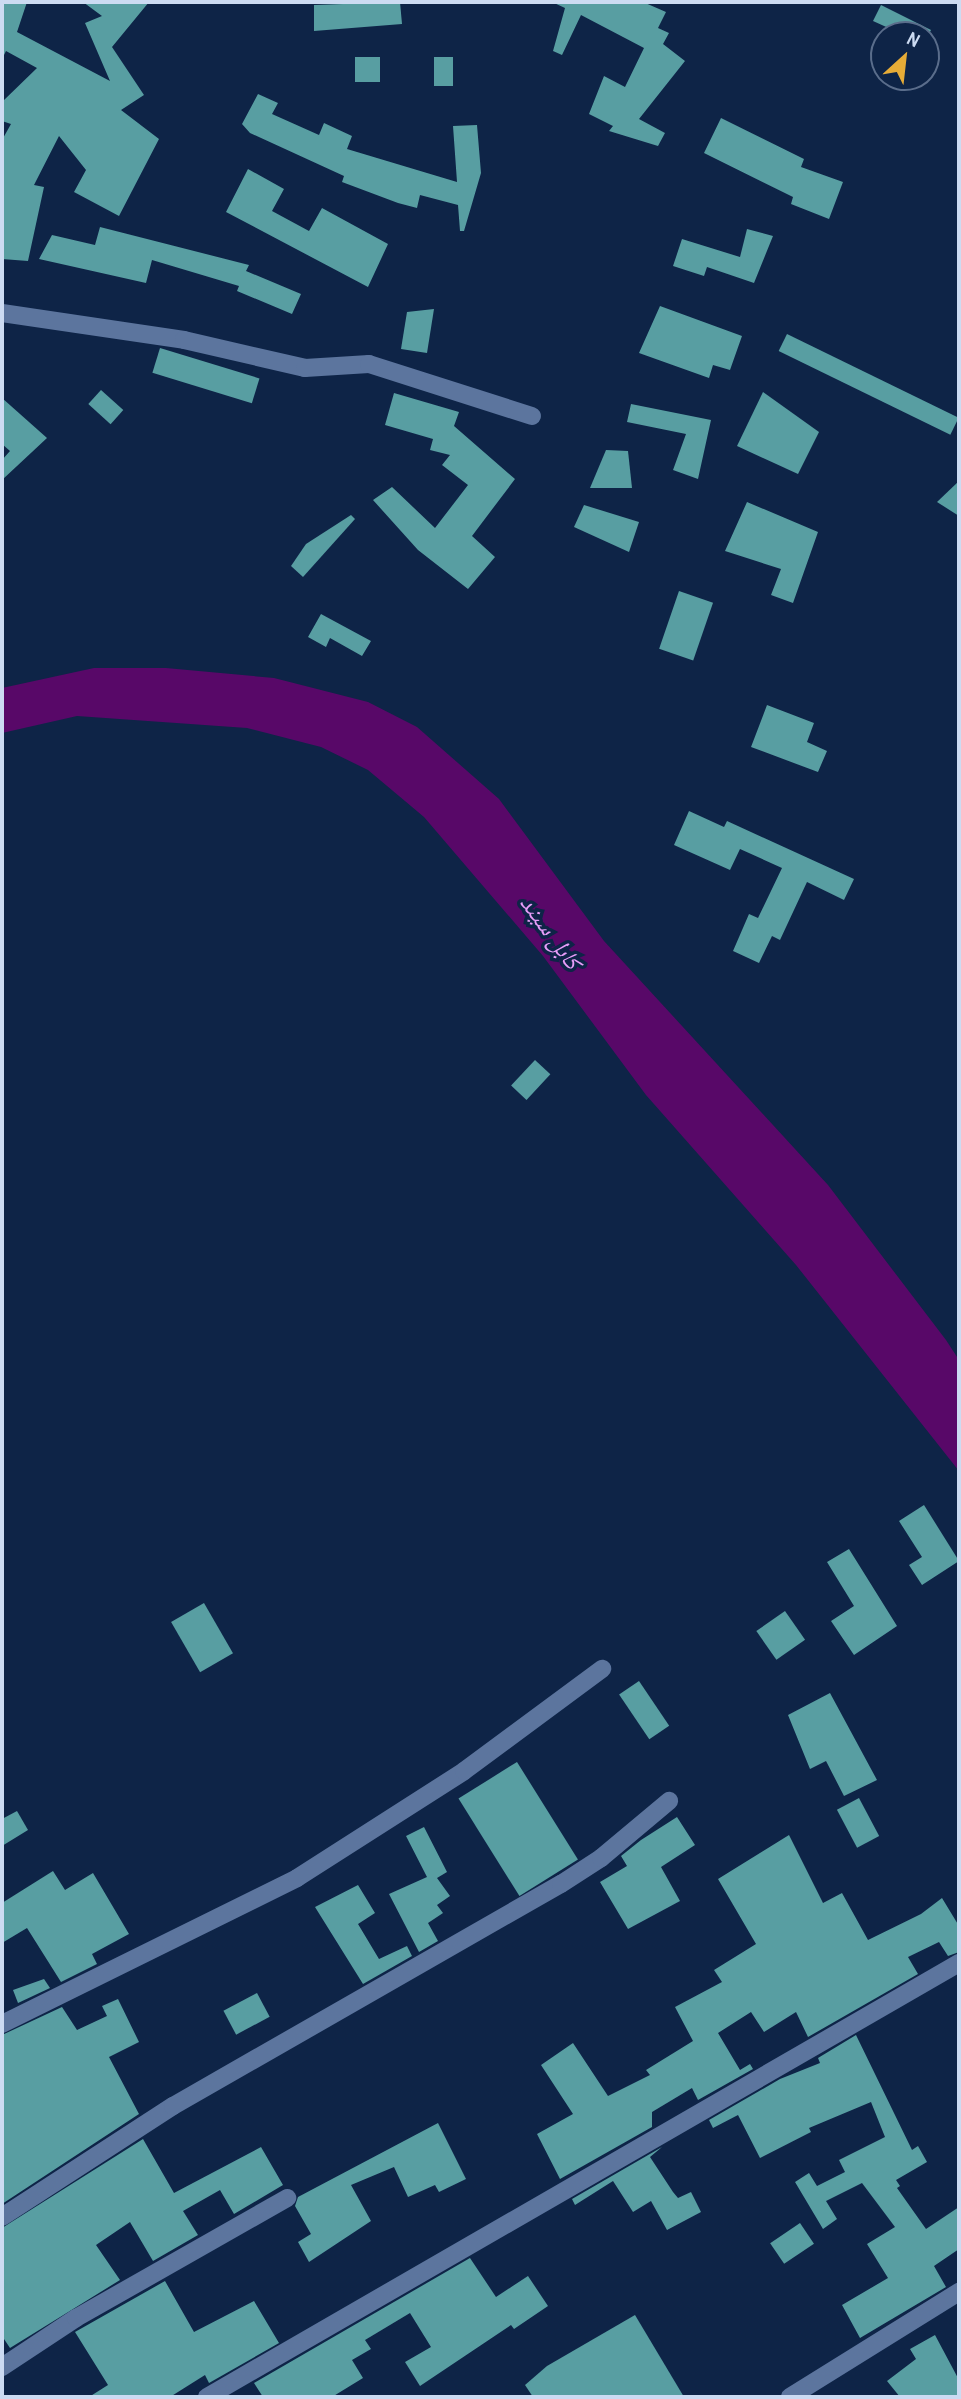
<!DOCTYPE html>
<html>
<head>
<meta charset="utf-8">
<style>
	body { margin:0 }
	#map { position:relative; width:961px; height:2399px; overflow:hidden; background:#0e2447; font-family:"Archivo Narrow","Noto Naskh Arabic",sans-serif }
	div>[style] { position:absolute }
	.water>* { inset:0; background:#580868 }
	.building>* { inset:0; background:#589ea2; transform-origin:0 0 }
	.minor>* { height:18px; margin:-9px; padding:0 9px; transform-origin:9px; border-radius:9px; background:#5c759e }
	span { translate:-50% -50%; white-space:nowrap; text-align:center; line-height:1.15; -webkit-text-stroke:7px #0e2447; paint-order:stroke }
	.water-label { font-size:24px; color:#e89df9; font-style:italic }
	.frame { position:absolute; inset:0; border:4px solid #ccdbf2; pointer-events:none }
	.north { position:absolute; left:870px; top:21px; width:70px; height:70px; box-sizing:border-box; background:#0e2447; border:2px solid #5a6d8b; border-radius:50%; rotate:27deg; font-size:19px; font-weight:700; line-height:28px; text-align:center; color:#ccdbf2 }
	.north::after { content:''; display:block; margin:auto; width:24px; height:32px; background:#e7ac37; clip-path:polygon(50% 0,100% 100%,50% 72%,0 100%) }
</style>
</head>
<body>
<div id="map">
	<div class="water">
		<i style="clip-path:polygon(94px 668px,166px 668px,274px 678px,368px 702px,417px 727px,499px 799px,604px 941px,828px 1185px,946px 1340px,959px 1360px,959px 1471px,796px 1265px,646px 1095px,543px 956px,424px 817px,368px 770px,321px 747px,247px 728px,77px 716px,2px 733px,2px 688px)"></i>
	</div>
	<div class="building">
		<i style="clip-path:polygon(2px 2px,27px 2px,17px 32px,110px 81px,85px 23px,102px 16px,83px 2px,149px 2px,112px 47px,144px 95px,121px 110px,159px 139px,119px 216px,74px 192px,86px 170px,59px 136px,34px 185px,44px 187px,28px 261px,2px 259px,2px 140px,11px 124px,2px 121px,2px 102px,37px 68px,6px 51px,2px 59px)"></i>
		<i style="clip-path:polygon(400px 2px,402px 24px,314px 31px,314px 5px)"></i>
		<i style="clip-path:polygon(552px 2px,643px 2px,666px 12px,658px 28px,669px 33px,663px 44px,685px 61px,639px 119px,665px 133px,658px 146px,609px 131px,613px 126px,589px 114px,604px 76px,625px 87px,644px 48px,581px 15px,562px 55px,553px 51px,565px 8px)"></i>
		<i style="clip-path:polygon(881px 5px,931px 30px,926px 40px,926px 35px,904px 35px,873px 21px)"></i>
		<i style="left:355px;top:57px;width:25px;height:25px"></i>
		<i style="left:434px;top:57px;width:19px;height:29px"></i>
		<i style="clip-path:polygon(258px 94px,278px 103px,272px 114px,319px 135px,324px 123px,352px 136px,347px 149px,457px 182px,453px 126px,477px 125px,481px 173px,464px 231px,460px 231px,458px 205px,420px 195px,417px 208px,398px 203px,342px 182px,344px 176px,250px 133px,242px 124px)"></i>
		<i style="clip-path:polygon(721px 118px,804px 159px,801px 167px,843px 182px,829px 219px,791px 204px,793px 197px,704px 153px)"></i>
		<i style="clip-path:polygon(248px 169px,284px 189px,272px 211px,309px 231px,322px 208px,388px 244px,368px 287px,226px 212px)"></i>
		<i style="clip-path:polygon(100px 227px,249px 265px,246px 271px,301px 294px,292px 314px,237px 291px,239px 286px,152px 260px,146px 283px,39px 259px,52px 235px,95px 245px)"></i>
		<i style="clip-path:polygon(747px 229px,773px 236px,754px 283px,707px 267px,704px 276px,673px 266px,682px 239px,740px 257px)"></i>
		<i style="clip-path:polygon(660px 306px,742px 336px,730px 370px,713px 365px,709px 378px,639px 353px)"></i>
		<i style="clip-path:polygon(434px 309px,427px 353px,401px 349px,407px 312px)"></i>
		<i style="left:787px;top:334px;width:191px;height:19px;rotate:26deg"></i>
		<i style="left:160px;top:348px;width:104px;height:26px;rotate:17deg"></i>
		<i style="left:101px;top:390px;width:30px;height:19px;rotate:42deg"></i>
		<i style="clip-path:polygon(763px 392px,819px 432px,798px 474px,737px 446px)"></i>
		<i style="clip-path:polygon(394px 393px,459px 412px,454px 426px,515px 479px,472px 536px,495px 557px,468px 589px,418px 550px,373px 500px,392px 487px,435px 528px,468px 485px,442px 465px,450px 455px,430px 450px,433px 439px,385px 425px)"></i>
		<i style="clip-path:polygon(2px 398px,47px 438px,2px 480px,2px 460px,10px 451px,2px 444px)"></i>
		<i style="clip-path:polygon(631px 404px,711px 420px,698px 479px,673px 470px,686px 434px,627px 422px)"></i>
		<i style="clip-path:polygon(606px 450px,628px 451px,632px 488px,590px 488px)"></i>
		<i style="clip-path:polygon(959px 481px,959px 516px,937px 502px)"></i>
		<i style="clip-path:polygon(747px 502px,818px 532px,793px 603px,771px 595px,781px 569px,725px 551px)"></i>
		<i style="clip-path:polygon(584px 505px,639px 522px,629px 552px,574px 527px)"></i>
		<i style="clip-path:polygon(351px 515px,355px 519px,303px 577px,291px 566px,306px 544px)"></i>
		<i style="left:679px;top:591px;width:36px;height:61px;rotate:19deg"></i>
		<i style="clip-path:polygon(321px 614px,371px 641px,362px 656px,330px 638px,326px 647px,308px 637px)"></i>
		<i style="clip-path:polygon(767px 705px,814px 723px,807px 742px,827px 751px,818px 772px,751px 747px)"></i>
		<i style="clip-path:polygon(689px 811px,724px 827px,727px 821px,854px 879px,844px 900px,807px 882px,780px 940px,772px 936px,759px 963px,733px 951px,749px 914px,758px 918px,782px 868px,740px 849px,730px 870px,674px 845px)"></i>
		<i style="left:535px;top:1060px;width:21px;height:35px;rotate:43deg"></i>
		<i style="clip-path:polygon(924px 1505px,959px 1561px,922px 1585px,909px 1565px,922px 1557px,899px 1521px)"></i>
		<i style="clip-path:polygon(849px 1549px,897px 1626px,854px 1655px,831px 1621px,854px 1606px,827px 1562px)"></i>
		<i style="left:204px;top:1603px;width:58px;height:38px;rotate:60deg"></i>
		<i style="left:785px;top:1611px;width:35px;height:35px;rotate:55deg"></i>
		<i style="left:639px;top:1681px;width:54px;height:24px;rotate:56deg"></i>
		<i style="clip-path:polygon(830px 1693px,877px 1780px,844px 1796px,826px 1761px,810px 1769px,788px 1715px)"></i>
		<i style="left:517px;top:1762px;width:115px;height:69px;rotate:58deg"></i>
		<i style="left:859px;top:1798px;width:43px;height:25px;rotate:62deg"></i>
		<i style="clip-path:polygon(17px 1811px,28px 1830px,2px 1846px,2px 1819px)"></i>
		<i style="clip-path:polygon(677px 1817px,695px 1845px,661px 1867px,680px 1901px,628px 1929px,600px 1882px,627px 1866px,621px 1856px,641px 1840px)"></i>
		<i style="clip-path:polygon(424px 1827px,447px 1872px,437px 1878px,450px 1896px,437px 1905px,443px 1913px,428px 1923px,438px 1941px,419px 1952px,389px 1894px,427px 1877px,406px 1836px)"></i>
		<i style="clip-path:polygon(789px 1835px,823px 1903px,842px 1893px,868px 1940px,921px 1914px,942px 1898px,959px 1926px,959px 1952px,948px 1956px,939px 1942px,908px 1957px,918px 1974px,808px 2037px,796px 2012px,764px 2032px,751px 2012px,718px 2033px,740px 2070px,750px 2064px,753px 2069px,698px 2100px,692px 2088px,652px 2112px,652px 2127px,560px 2179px,537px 2134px,573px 2114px,541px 2065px,573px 2043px,608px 2096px,650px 2075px,646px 2070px,693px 2041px,675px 2007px,722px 1982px,714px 1970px,756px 1944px,718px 1879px)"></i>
		<i style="clip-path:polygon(53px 1871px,65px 1890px,93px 1873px,129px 1934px,92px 1954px,97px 1964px,61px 1982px,27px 1928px,2px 1943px,2px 1903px)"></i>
		<i style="clip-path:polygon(358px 1885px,375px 1913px,358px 1924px,379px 1959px,407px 1946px,412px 1956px,363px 1984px,315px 1907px)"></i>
		<i style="clip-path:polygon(44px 1979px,50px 1988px,18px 2003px,13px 1990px)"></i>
		<i style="left:257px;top:1993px;width:27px;height:38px;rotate:62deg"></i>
		<i style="clip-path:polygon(118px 1999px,139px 2042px,109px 2057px,139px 2114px,2px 2204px,2px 2035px,62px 2007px,77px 2030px,107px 2016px,102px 2006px)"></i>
		<i style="clip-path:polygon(856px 2035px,912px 2150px,918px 2146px,927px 2162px,896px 2180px,900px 2186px,897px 2188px,926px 2229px,959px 2207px,959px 2249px,934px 2266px,946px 2287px,860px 2338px,842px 2305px,888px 2278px,867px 2244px,895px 2227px,862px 2183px,826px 2201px,837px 2219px,823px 2229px,795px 2182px,809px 2173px,817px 2186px,845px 2172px,839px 2160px,885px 2137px,871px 2102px,809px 2128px,811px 2132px,760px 2158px,738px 2115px,713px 2128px,709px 2120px,780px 2079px,820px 2063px,818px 2058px)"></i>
		<i style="clip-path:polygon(438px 2123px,466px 2179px,439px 2192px,435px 2185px,408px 2197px,394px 2167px,351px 2185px,371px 2221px,309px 2262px,298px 2242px,311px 2234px,295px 2206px,298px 2197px)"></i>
		<i style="clip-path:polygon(143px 2139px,174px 2193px,261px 2147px,283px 2185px,234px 2214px,220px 2190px,183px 2211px,198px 2235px,153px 2261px,130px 2222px,96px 2245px,120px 2280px,10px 2348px,2px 2336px,2px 2228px)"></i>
		<i style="clip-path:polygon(662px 2147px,650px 2157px,673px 2192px,678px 2198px,691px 2192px,701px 2212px,667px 2230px,651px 2201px,633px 2212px,613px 2181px,575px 2205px,572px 2199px)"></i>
		<i style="left:800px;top:2223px;width:25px;height:36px;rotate:56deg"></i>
		<i style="clip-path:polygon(470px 2258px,496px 2297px,528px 2276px,548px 2306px,514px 2329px,511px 2325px,420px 2386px,405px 2362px,431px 2347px,410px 2313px,365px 2340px,371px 2349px,352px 2360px,363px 2378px,332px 2397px,263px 2397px,254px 2383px)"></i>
		<i style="clip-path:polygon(165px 2281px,194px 2332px,254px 2301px,279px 2343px,209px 2383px,205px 2375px,170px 2397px,89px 2397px,108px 2385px,75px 2332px)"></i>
		<i style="clip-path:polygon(635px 2315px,684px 2397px,533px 2397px,525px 2385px,547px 2366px)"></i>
		<i style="clip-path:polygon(935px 2335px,959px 2380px,959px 2397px,900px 2397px,887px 2381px,916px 2359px,910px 2349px)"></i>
	</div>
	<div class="minor">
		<i style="left:2px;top:313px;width:184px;rotate:8.4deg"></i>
		<i style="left:184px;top:340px;width:124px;rotate:13deg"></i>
		<i style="left:305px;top:368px;width:64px;rotate:-3.6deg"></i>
		<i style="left:369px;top:364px;width:171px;rotate:17.7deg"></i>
		<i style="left:2px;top:2024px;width:329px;rotate:-26.3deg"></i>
		<i style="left:297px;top:1878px;width:198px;rotate:-32.6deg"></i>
		<i style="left:464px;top:1771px;width:172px;rotate:-36.5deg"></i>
		<i style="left:2px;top:2217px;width:204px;rotate:-33deg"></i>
		<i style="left:173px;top:2106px;width:447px;rotate:-29.8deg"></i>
		<i style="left:561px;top:1884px;width:48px;rotate:-33deg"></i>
		<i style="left:601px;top:1858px;width:89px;rotate:-40deg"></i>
		<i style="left:2px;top:2367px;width:89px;rotate:-33.5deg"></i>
		<i style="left:76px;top:2318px;width:243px;rotate:-29.6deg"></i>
		<i style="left:207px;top:2397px;width:868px;rotate:-29.99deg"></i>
		<i style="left:790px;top:2397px;width:199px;rotate:-31.9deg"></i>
	</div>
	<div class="water-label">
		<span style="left:551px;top:932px;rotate:54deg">کابل سيند</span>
	</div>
	<div class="frame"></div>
	<div class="north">N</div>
</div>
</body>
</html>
